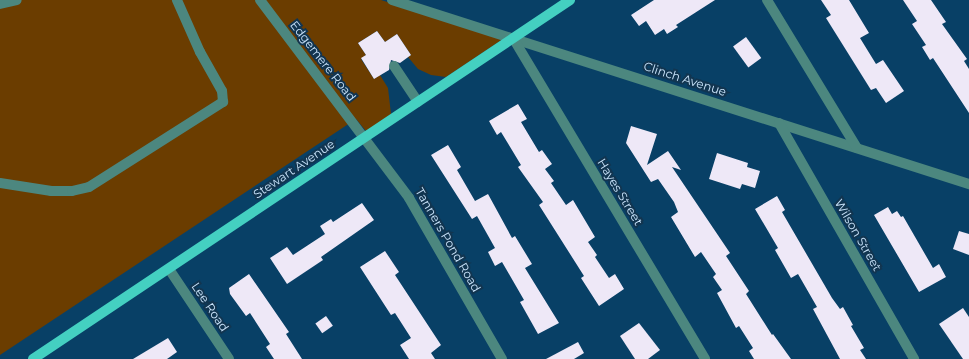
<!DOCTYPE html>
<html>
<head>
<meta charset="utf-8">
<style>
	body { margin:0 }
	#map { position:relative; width:969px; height:359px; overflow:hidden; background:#084066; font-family:Montserrat,sans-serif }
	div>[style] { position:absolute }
	.green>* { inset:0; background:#6b3d00 }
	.building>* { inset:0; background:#eee8f7; transform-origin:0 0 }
	.minor>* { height:10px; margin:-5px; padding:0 5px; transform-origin:5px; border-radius:5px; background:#4c877f }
	.major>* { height:10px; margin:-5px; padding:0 5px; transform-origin:5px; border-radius:5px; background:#44d0c1 }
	span { translate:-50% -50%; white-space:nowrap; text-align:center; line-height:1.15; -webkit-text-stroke:4px #123550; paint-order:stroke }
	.street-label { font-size:12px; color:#cbe5fc }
</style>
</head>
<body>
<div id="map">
	<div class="green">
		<i style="clip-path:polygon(0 0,381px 0,503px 39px,446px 77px,431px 75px,418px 69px,408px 57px,411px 55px,397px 34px,385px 42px,377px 31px,358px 43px,366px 55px,361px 59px,374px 79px,380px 75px,388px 88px,391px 114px,366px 131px,356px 119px,0 355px)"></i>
	</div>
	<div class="building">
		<i style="clip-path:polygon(654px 0,715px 0,676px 25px,678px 27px,667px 34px,664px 29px,655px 35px,646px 21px,639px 26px,631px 15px)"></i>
		<i style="clip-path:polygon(821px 0,849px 0,869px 33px,860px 38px,876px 64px,883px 60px,904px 91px,886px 103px,876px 88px,871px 90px,826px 18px,831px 15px)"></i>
		<i style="clip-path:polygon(903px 0,931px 0,946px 22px,942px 24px,967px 59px,964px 61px,969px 69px,969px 113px,933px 58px,930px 60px,922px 47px,926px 45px,912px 24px,917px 21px)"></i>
		<i style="clip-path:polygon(377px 31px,385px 42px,397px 34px,411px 55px,400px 63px,391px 60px,389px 70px,374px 79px,361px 58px,366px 55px,358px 43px)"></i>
		<i style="left:746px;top:37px;width:26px;height:16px;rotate:54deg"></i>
		<i style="clip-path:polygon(518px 104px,527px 119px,521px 122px,539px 152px,542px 150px,552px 164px,545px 169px,554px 181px,551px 183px,566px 205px,573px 200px,595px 237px,588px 242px,597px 255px,595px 257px,609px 278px,615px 274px,624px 289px,599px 306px,581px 278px,584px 276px,539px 205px,543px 202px,518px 167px,521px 165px,501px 132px,497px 135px,489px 121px)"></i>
		<i style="clip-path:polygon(631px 126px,657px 134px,647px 165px,668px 151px,681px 170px,672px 167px,730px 253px,726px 256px,749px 291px,746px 294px,772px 335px,773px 334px,791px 359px,754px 359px,749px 351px,753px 348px,739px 326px,736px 328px,717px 293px,722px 290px,713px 277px,716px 274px,701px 252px,695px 257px,671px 217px,678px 212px,674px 202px,658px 179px,651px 182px,626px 143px)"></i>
		<i style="clip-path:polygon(448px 145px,461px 167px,457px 170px,475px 201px,488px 194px,512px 238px,515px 236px,532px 264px,525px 268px,559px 323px,538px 334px,520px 302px,524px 300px,502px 262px,495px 266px,488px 252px,495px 248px,477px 216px,472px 219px,431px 155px)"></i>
		<i style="clip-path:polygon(717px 153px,748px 163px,747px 167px,760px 171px,755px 188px,742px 184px,740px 189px,709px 179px)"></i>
		<i style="clip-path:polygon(777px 196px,785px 210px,782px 212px,832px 298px,840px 309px,843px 307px,853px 325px,851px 326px,864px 348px,860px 350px,866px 359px,840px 359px,813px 309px,817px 307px,798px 274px,791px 278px,775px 250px,778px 248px,755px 209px)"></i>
		<i style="clip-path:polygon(362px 203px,374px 220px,321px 257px,323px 260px,287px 284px,270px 258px,287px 247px,293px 255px,325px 234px,320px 226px,331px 219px,333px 222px)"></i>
		<i style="clip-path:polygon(888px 207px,892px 214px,897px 211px,901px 217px,903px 216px,933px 268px,939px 264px,946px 277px,919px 292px,874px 215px)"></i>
		<i style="clip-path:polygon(959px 231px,969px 234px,969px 255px,953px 249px)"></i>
		<i style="clip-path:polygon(385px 251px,399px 272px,395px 275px,441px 345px,431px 353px,435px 359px,409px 359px,400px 345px,411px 338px,395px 313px,391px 315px,360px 267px)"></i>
		<i style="clip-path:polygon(249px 274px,289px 332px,286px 334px,302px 359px,274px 359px,266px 347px,270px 344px,250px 313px,246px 316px,230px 294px,229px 288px)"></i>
		<i style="clip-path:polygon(963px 308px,969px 317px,969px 359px,963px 359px,939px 324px)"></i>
		<i style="left:326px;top:316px;width:12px;height:13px;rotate:55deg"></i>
		<i style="clip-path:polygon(639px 323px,660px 350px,648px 359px,635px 359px,620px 336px)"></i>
		<i style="clip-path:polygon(168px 338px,177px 352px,167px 359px,133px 359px)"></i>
		<i style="clip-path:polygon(578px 342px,584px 353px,574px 359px,546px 359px)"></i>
	</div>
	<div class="minor">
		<i style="left:260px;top:0;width:248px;rotate:53deg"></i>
		<i style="left:409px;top:198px;width:186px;rotate:60deg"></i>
		<i style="left:392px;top:0;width:606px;rotate:17.69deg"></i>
		<i style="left:767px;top:0;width:173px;rotate:58.7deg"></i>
		<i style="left:0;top:4px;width:17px;rotate:-13deg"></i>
		<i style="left:513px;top:38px;width:374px;rotate:59.1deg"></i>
		<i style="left:394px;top:66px;width:43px;rotate:56.3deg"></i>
		<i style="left:779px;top:123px;width:272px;rotate:60.2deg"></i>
		<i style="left:0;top:183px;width:52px;rotate:8.9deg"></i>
		<i style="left:51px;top:191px;width:21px"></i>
		<i style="left:72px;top:191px;width:17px;rotate:-13deg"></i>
		<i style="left:89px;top:187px;width:159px;rotate:-32.4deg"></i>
		<i style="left:223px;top:102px;width:11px;rotate:-95deg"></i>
		<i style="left:222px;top:91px;width:45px;rotate:-119.4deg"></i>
		<i style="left:200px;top:52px;width:57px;rotate:-113.9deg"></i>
		<i style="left:169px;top:269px;width:108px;rotate:56.3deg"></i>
	</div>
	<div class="major">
		<i style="left:33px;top:359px;width:646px;rotate:-33.76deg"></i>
	</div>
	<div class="street-label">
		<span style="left:323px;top:61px;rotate:52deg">Edgemere Road</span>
		<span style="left:685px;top:79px;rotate:18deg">Clinch Avenue</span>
		<span style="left:294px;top:169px;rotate:-34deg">Stewart Avenue</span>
		<span style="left:620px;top:192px;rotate:59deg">Hayes Street</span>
		<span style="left:858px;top:235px;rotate:60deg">Wilson Street</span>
		<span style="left:448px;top:240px;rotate:60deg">Tanners Pond Road</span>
		<span style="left:210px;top:307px;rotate:56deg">Lee Road</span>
	</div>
</div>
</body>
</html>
